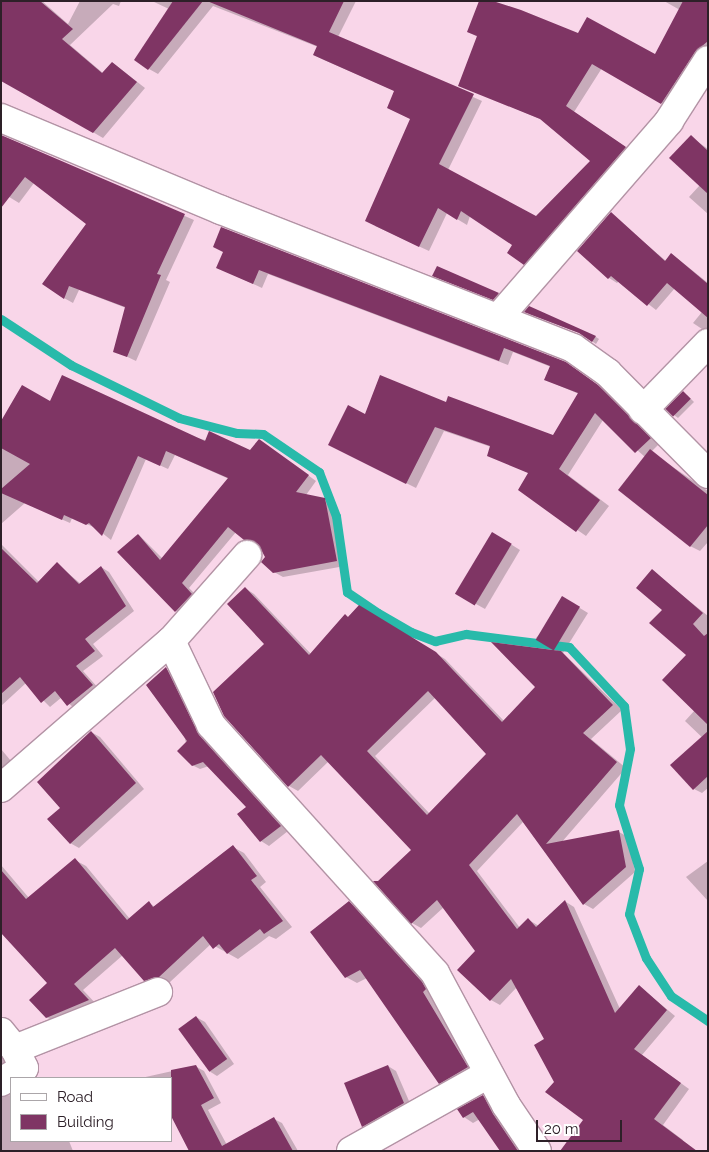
<!DOCTYPE html>
<html>
<head>
<meta charset="utf-8">
<style>
	body { margin:0 }
	#map { position:relative; width:709px; height:1152px; overflow:hidden; background:#f9d6e9; font-family:Raleway,sans-serif }
	div>[style] { position:absolute }
	.shadow>* { inset:0; background:#0003 }
	.stream>* { height:9px; margin:-4.5px; padding:0 4.5px; transform-origin:4.5px; border-radius:4.5px; background:#28baaa }
	.building>* { inset:0; background:#7f3564; transform-origin:0 0 }
	.roads { filter:drop-shadow(1px 0 #b393a5) drop-shadow(-1px 0 #b393a5) drop-shadow(0 1px #b393a5) drop-shadow(0 -1px #b393a5) }
	.street>* { height:28px; margin:-14px; padding:0 14px; transform-origin:14px; border-radius:14px; background:#fff }
	span { translate:-50% -50%; white-space:nowrap; text-align:center; line-height:1.15; -webkit-text-stroke:5px #fff; paint-order:stroke }
	.frame { position:absolute; inset:0; border:2px solid #2d2028; pointer-events:none }
	.legend { position:absolute; left:10px; top:1077px; width:162px; height:65px; box-sizing:border-box; background:#fff; border:1px solid #aba6a9; margin:0; padding:6px 9px; list-style:none; font-size:15px; color:#2d2028 }
	.legend li { display:flex; align-items:center; gap:10px; height:25px }
	.legend b { width:25px; border:1px solid #aba6a9 }
	.scale { position:absolute; left:536px; top:1120px; width:86px; height:22px; box-sizing:border-box; border:2px solid #2d2028; border-top:0; padding-left:6px; font-size:15px; line-height:18px; white-space:nowrap; color:#2d2028; -webkit-text-stroke:4px #fff; paint-order:stroke }
</style>
</head>
<body>
<div id="map">
	<div class="shadow">
		<i style="clip-path:polygon(1px 1px,42px 1px,68px 24px,80px 1px,121px 1px,119px 6px,113px 4px,70px 45px,104px 74px,113px 63px,145px 88px,103px 138px,1px 79px)"></i>
		<i style="clip-path:polygon(152px 1px,356px 1px,338px 37px,482px 101px,448px 170px,536px 218px,592px 161px,545px 121px,459px 85px,478px 37px,468px 32px,579px 35px,655px 56px,680px 10px,664px 1px,708px 1px,708px 54px,671px 108px,602px 68px,574px 112px,634px 153px,534px 269px,524px 264px,514px 244px,470px 216px,467px 225px,447px 213px,429px 251px,375px 226px,411px 119px,388px 108px,395px 91px,324px 60px,314px 55px,318px 47px,213px 6px,158px 74px,149px 69px,169px 9px)"></i>
		<i style="clip-path:polygon(2px 137px,194px 220px,166px 280px,170px 282px,136px 361px,115px 351px,126px 308px,79px 290px,73px 303px,64px 298px,88px 224px,34px 183px,19px 203px,1px 192px)"></i>
		<i style="clip-path:polygon(691px 137px,708px 149px,708px 214px,689px 197px,700px 185px)"></i>
		<i style="clip-path:polygon(611px 214px,666px 261px,672px 254px,708px 283px,708px 333px,693px 323px,702px 312px,675px 288px,656px 310px,619px 281px,617px 283px,609px 278px,579px 251px)"></i>
		<i style="clip-path:polygon(224px 252px,575px 369px,607px 392px,659px 444px,651px 452px,708px 491px,708px 542px,700px 551px,690px 546px,645px 457px,603px 420px,568px 475px,609px 506px,586px 536px,519px 489px,529px 473px,488px 455px,491px 447px,444px 431px,416px 488px,338px 449px,447px 403px,553px 436px,579px 394px,546px 380px,551px 367px,513px 352px,508px 365px,268px 274px,262px 288px,227px 272px)"></i>
		<i style="clip-path:polygon(438px 267px,498px 294px,502px 296px,498px 301px,438px 278px)"></i>
		<i style="clip-path:polygon(529px 308px,596px 337px,599px 339px,596px 344px,582px 334px,529px 314px)"></i>
		<i style="clip-path:polygon(687px 395px,694px 402px,678px 418px,674px 415px)"></i>
		<i style="clip-path:polygon(51px 403px,251px 451px,259px 440px,316px 481px,306px 495px,333px 504px,345px 566px,283px 577px,274px 572px,260px 546px,236px 532px,189px 588px,200px 599px,184px 616px,176px 611px,119px 552px,139px 535px,163px 559px,229px 479px,175px 455px,168px 469px,146px 459px,111px 540px,96px 528px,72px 518px,70px 523px,25px 503px,1px 524px,1px 424px)"></i>
		<i style="clip-path:polygon(499px 537px,520px 550px,485px 609px,458px 594px)"></i>
		<i style="clip-path:polygon(1px 544px,39px 582px,57px 564px,81px 584px,101px 567px,109px 572px,134px 611px,93px 644px,103px 656px,83px 671px,100px 690px,76px 710px,62px 697px,50px 707px,26px 683px,1px 706px)"></i>
		<i style="clip-path:polygon(652px 571px,708px 616px,708px 743px,685px 721px,695px 710px,687px 655px,663px 610px)"></i>
		<i style="clip-path:polygon(evenodd,245px 588px,254px 594px,311px 654px,359px 606px,445px 659px,504px 721px,537px 687px,559px 652px,536px 638px,570px 602px,588px 613px,563px 653px,622px 710px,591px 739px,626px 768px,561px 843px,619px 832px,628px 837px,635px 872px,593px 909px,584px 904px,523px 822px,477px 871px,520px 928px,529px 920px,539px 926px,566px 902px,574px 907px,620px 1009px,640px 987px,675px 1016px,642px 1055px,689px 1089px,663px 1125px,683px 1140px,673px 1151px,584px 1120px,556px 1082px,546px 1039px,517px 987px,500px 1005px,491px 1000px,477px 951px,444px 907px,421px 928px,412px 923px,378px 882px,413px 850px,329px 761px,298px 791px,289px 786px,266px 644px,245px 588px,436px 697px,488px 754px,430px 814px,375px 756px,436px 697px)"></i>
		<i style="clip-path:polygon(166px 669px,173px 673px,207px 741px,288px 831px,269px 846px,261px 841px,239px 814px,247px 807px,209px 766px,200px 769px,192px 765px)"></i>
		<i style="clip-path:polygon(91px 732px,100px 737px,144px 789px,79px 848px,70px 843px,62px 808px)"></i>
		<i style="clip-path:polygon(1px 749px,16px 767px,1px 781px)"></i>
		<i style="clip-path:polygon(708px 751px,708px 788px,702px 793px,694px 789px)"></i>
		<i style="clip-path:polygon(233px 847px,244px 853px,266px 882px,260px 887px,292px 927px,276px 939px,269px 936px,238px 959px,211px 944px,170px 982px,155px 986px,144px 980px,123px 955px,83px 990px,98px 1006px,57px 1023px,46px 1017px,49px 983px,1px 931px,1px 865px,29px 898px,75px 860px,86px 866px,130px 919px,149px 903px,155px 907px)"></i>
		<i style="clip-path:polygon(708px 861px,708px 901px,686px 877px)"></i>
		<i style="clip-path:polygon(349px 902px,359px 908px,433px 990px,478px 1074px,451px 1089px,440px 1083px,367px 978px,357px 983px,346px 977px)"></i>
		<i style="clip-path:polygon(196px 1017px,205px 1022px,234px 1064px,217px 1076px,209px 1071px)"></i>
		<i style="clip-path:polygon(1px 1048px,14px 1069px,1px 1080px)"></i>
		<i style="clip-path:polygon(195px 1066px,204px 1071px,221px 1103px,208px 1110px,227px 1145px,274px 1119px,282px 1123px,298px 1151px,191px 1151px,171px 1078px,141px 1078px)"></i>
		<i style="clip-path:polygon(388px 1066px,396px 1071px,412px 1108px,372px 1131px,363px 1126px)"></i>
		<i style="clip-path:polygon(11px 1095px,11px 1141px,69px 1141px,73px 1151px,1px 1151px,1px 1096px)"></i>
		<i style="clip-path:polygon(483px 1096px,492px 1102px,523px 1151px,501px 1151px,480px 1119px,473px 1123px,464px 1117px)"></i>
	</div>
	<div class="stream">
		<i style="left:1px;top:319px;width:84px;rotate:33.3deg"></i>
		<i style="left:71px;top:365px;width:120px;rotate:26.1deg"></i>
		<i style="left:179px;top:418px;width:60px;rotate:14.5deg"></i>
		<i style="left:237px;top:433px;width:26px;rotate:2deg"></i>
		<i style="left:263px;top:434px;width:68px;rotate:34.2deg"></i>
		<i style="left:319px;top:472px;width:47px;rotate:68.9deg"></i>
		<i style="left:336px;top:516px;width:77px;rotate:81.8deg"></i>
		<i style="left:347px;top:592px;width:37px;rotate:34deg"></i>
		<i style="left:378px;top:613px;width:38px;rotate:30deg"></i>
		<i style="left:411px;top:632px;width:26px;rotate:21deg"></i>
		<i style="left:435px;top:641px;width:32px;rotate:-13deg"></i>
		<i style="left:466px;top:634px;width:104px;rotate:7.2deg"></i>
		<i style="left:569px;top:647px;width:81px;rotate:47deg"></i>
		<i style="left:624px;top:706px;width:43px;rotate:82.1deg"></i>
		<i style="left:630px;top:749px;width:57px;rotate:101.1deg"></i>
		<i style="left:619px;top:805px;width:67px;rotate:72.6deg"></i>
		<i style="left:639px;top:869px;width:46px;rotate:102.5deg"></i>
		<i style="left:629px;top:914px;width:47px;rotate:68.9deg"></i>
		<i style="left:646px;top:958px;width:45px;rotate:56.7deg"></i>
		<i style="left:671px;top:996px;width:45px;rotate:34deg"></i>
	</div>
	<div class="building">
		<i style="clip-path:polygon(1px 1px,40px 1px,73px 29px,62px 39px,102px 73px,112px 62px,137px 82px,93px 133px,1px 81px)"></i>
		<i style="clip-path:polygon(173px 1px,203px 1px,148px 70px,134px 60px)"></i>
		<i style="clip-path:polygon(207px 1px,344px 1px,329px 32px,474px 94px,439px 164px,536px 216px,590px 161px,540px 119px,458px 86px,477px 36px,467px 32px,479px 1px,493px 1px,521px 10px,578px 33px,587px 17px,655px 54px,683px 1px,708px 1px,708px 41px,695px 52px,661px 104px,592px 64px,566px 106px,626px 147px,524px 265px,507px 253px,512px 245px,461px 211px,457px 220px,438px 208px,419px 247px,365px 221px,410px 119px,387px 108px,394px 91px,313px 55px,317px 46px)"></i>
		<i style="clip-path:polygon(1px 135px,185px 214px,157px 274px,161px 275px,127px 357px,113px 352px,125px 307px,69px 286px,64px 299px,42px 284px,86px 224px,25px 177px,1px 208px)"></i>
		<i style="clip-path:polygon(691px 135px,708px 151px,708px 194px,669px 158px)"></i>
		<i style="clip-path:polygon(611px 212px,665px 261px,671px 253px,708px 284px,708px 318px,667px 283px,647px 306px,611px 276px,608px 279px,577px 251px)"></i>
		<i style="clip-path:polygon(221px 227px,566px 362px,598px 385px,651px 438px,635px 453px,595px 413px,559px 469px,600px 500px,576px 532px,518px 490px,528px 473px,487px 456px,490px 446px,435px 427px,406px 484px,328px 445px,348px 405px,365px 414px,380px 375px,446px 402px,448px 396px,553px 435px,578px 393px,544px 380px,550px 366px,504px 348px,499px 361px,259px 270px,253px 284px,216px 268px,223px 252px,213px 247px)"></i>
		<i style="clip-path:polygon(437px 266px,499px 293px,493px 300px,432px 276px)"></i>
		<i style="clip-path:polygon(529px 306px,596px 336px,592px 342px,579px 333px,524px 312px)"></i>
		<i style="clip-path:polygon(62px 375px,205px 441px,209px 431px,250px 450px,259px 439px,309px 475px,296px 492px,325px 498px,337px 561px,273px 573px,261px 562px,265px 557px,258px 544px,244px 540px,228px 527px,182px 583px,192px 594px,175px 612px,117px 552px,138px 534px,160px 560px,228px 478px,166px 451px,160px 466px,138px 456px,102px 536px,89px 523px,86px 525px,64px 515px,62px 520px,1px 493px,1px 489px,30px 464px,1px 448px,1px 421px,22px 385px,50px 401px)"></i>
		<i style="left:683px;top:391px;width:11px;height:25px;rotate:45deg"></i>
		<i style="clip-path:polygon(650px 449px,708px 495px,708px 525px,690px 547px,618px 490px)"></i>
		<i style="left:492px;top:532px;width:23px;height:72px;rotate:31deg"></i>
		<i style="clip-path:polygon(1px 548px,37px 583px,57px 562px,79px 584px,101px 566px,126px 606px,85px 639px,95px 651px,76px 666px,93px 685px,67px 706px,55px 691px,41px 703px,20px 677px,1px 694px)"></i>
		<i style="clip-path:polygon(652px 569px,703px 613px,693px 624px,704px 636px,708px 633px,708px 725px,662px 680px,686px 655px,649px 623px,662px 610px,636px 588px)"></i>
		<i style="clip-path:polygon(evenodd,245px 587px,309px 655px,345px 614px,348px 617px,359px 605px,436px 652px,502px 722px,535px 687px,491px 642px,561px 651px,613px 705px,583px 733px,617px 762px,546px 844px,619px 830px,626px 867px,583px 905px,517px 814px,469px 865px,517px 929px,528px 918px,536px 927px,565px 900px,615px 1013px,639px 985px,667px 1010px,634px 1049px,681px 1083px,654px 1119px,697px 1151px,560px 1151px,583px 1120px,545px 1092px,554px 1082px,534px 1045px,544px 1039px,511px 979px,490px 1001px,457px 970px,475px 951px,437px 900px,411px 924px,373px 881px,378px 881px,411px 850px,321px 755px,288px 787px,224px 716px,213px 692px,264px 644px,227px 604px,245px 587px,428px 691px,486px 754px,427px 815px,367px 751px,428px 691px)"></i>
		<i style="left:562px;top:596px;width:21px;height:51px;rotate:31deg"></i>
		<i style="clip-path:polygon(166px 667px,199px 735px,281px 826px,260px 842px,237px 814px,246px 807px,203px 762px,192px 766px,177px 751px,187px 741px,146px 685px)"></i>
		<i style="clip-path:polygon(91px 731px,136px 783px,70px 844px,47px 819px,60px 808px,37px 782px)"></i>
		<i style="clip-path:polygon(708px 731px,708px 776px,693px 790px,670px 765px)"></i>
		<i style="clip-path:polygon(233px 845px,257px 876px,251px 880px,283px 921px,264px 934px,260px 929px,227px 954px,219px 944px,213px 949px,203px 936px,159px 977px,144px 981px,115px 948px,74px 984px,89px 1000px,46px 1018px,29px 1000px,47px 983px,1px 933px,1px 870px,26px 899px,75px 858px,127px 920px,149px 901px,153px 907px)"></i>
		<i style="clip-path:polygon(349px 901px,422px 982px,426px 989px,423px 992px,468px 1067px,439px 1084px,360px 970px,345px 978px,310px 932px)"></i>
		<i style="left:196px;top:1016px;width:53px;height:22px;rotate:54deg"></i>
		<i style="clip-path:polygon(196px 1065px,214px 1098px,201px 1105px,222px 1146px,274px 1117px,293px 1151px,189px 1151px,171px 1116px,171px 1070px)"></i>
		<i style="clip-path:polygon(388px 1065px,404px 1103px,362px 1127px,344px 1083px)"></i>
		<i style="clip-path:polygon(483px 1095px,493px 1114px,518px 1151px,500px 1151px,473px 1112px,463px 1118px,457px 1109px)"></i>
	</div>
	<div class="roads">
		<div class="street">
			<i style="left:1px;top:118px;width:238px;rotate:22.7deg"></i>
			<i style="left:221px;top:210px;width:378px;rotate:21.4deg"></i>
			<i style="left:573px;top:348px;width:43px;rotate:35.5deg"></i>
			<i style="left:608px;top:373px;width:142px;rotate:45.3deg"></i>
			<i style="left:498px;top:318px;width:261px;rotate:-49deg"></i>
			<i style="left:669px;top:121px;width:72px;rotate:-57.4deg"></i>
			<i style="left:643px;top:410px;width:93px;rotate:-45.9deg"></i>
			<i style="left:171px;top:641px;width:93px;rotate:64.5deg"></i>
			<i style="left:211px;top:725px;width:334px;rotate:47.9deg"></i>
			<i style="left:435px;top:973px;width:150px;rotate:61.7deg"></i>
			<i style="left:506px;top:1105px;width:55px;rotate:56deg"></i>
			<i style="left:1px;top:788px;width:225px;rotate:-40.9deg"></i>
			<i style="left:171px;top:641px;width:115px;rotate:-48.5deg"></i>
			<i style="left:1px;top:1032px;width:22px;rotate:51deg"></i>
			<i style="left:15px;top:1049px;width:21px;rotate:65deg"></i>
			<i style="left:24px;top:1068px;width:27px;rotate:149deg"></i>
			<i style="left:15px;top:1049px;width:154px;rotate:-21.7deg"></i>
			<i style="left:351px;top:1151px;width:157px;rotate:-29.3deg"></i>
		</div>
	</div>
	<div class="frame"></div>
	<ul class="legend">
	<li><b style="height:6px;background:#fff"></b>Road</li>
	<li><b style="height:14px;background:#7f3564"></b>Building</li>
	</ul>
	<div class="scale">20 m</div>
</div>
</body>
</html>
